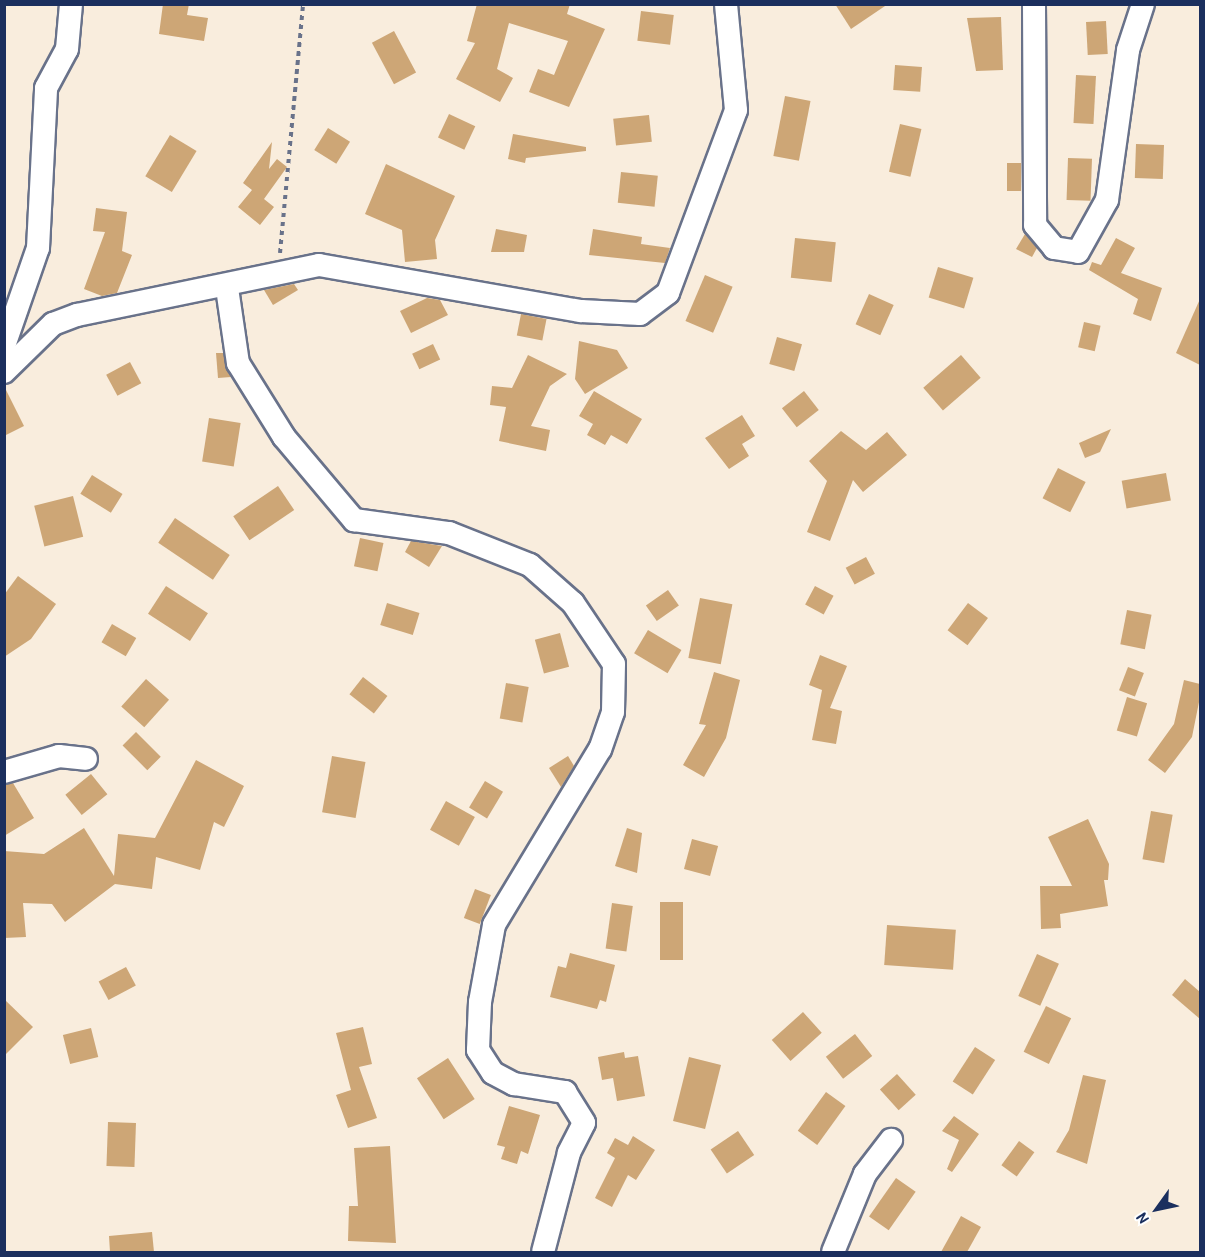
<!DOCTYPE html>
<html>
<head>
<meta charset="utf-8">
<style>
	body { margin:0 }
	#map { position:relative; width:1205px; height:1257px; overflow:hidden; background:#f9eddd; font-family:"Patrick Hand",sans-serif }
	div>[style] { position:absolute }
	.building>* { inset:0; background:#cda676; transform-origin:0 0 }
	.path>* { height:4px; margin-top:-2px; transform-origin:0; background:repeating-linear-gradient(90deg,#69728a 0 4.5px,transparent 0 9px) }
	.roads { filter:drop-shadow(2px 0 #69728a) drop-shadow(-2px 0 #69728a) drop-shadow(0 2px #69728a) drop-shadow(0 -2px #69728a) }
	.minor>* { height:22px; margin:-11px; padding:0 11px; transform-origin:11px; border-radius:11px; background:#fff }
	span { translate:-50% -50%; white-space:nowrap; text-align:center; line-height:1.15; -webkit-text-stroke:4.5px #fff; paint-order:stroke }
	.frame { position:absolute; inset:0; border:6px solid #1b2f5e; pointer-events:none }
	.north { position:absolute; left:1127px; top:1179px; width:60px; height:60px; -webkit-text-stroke:4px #fff; paint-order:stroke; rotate:237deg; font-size:16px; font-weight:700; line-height:24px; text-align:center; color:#1b2f5e }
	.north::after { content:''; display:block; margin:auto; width:21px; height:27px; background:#1b2f5e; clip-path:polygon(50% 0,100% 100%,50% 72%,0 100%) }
</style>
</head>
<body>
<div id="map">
	<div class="building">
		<i style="clip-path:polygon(163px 4px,189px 4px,187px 15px,208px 18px,204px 41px,159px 34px)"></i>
		<i style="clip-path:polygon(477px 4px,570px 4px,567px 14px,605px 29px,569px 107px,529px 92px,538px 69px,554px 75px,568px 41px,509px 23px,497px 69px,513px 78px,500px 102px,456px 79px,475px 43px,467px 41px)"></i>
		<i style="clip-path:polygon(835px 4px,888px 4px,851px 29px)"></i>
		<i style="left:641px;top:11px;width:33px;height:30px;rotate:7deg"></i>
		<i style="clip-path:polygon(1001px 17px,1003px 70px,976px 71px,967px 18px)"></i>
		<i style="left:1106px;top:21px;width:33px;height:20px;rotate:87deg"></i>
		<i style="left:394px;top:31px;width:47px;height:25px;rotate:62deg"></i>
		<i style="left:895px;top:65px;width:27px;height:25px;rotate:4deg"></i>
		<i style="left:1076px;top:75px;width:20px;height:48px;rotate:3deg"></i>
		<i style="left:785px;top:96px;width:26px;height:61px;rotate:11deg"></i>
		<i style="left:449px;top:114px;width:29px;height:26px;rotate:25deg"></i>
		<i style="left:649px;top:115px;width:27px;height:36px;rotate:84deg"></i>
		<i style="left:900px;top:124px;width:22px;height:49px;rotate:13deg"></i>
		<i style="left:328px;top:128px;width:26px;height:26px;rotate:32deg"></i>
		<i style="clip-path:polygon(513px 134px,586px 147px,586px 151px,526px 158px,525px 163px,508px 159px)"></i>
		<i style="left:170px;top:135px;width:31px;height:48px;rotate:31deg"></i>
		<i style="clip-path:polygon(272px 142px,269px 169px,277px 159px,287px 167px,264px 199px,274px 207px,260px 225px,238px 207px,252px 190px,243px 183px)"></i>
		<i style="left:1136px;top:144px;width:28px;height:34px;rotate:2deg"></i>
		<i style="left:1068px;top:158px;width:24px;height:42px;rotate:2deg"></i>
		<i style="left:1007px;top:163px;width:14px;height:28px"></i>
		<i style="clip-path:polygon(386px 164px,455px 196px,435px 240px,437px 259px,405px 262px,402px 230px,365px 214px)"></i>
		<i style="left:621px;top:172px;width:37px;height:31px;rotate:6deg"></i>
		<i style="clip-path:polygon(96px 208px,127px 212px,122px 251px,132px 255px,117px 293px,102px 296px,84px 289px,105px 232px,93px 231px)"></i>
		<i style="clip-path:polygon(496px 229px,527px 235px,524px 252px,491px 252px)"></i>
		<i style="clip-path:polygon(593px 229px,642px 237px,641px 244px,670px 248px,665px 263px,589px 255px)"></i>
		<i style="clip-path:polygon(1025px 234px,1037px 248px,1032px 257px,1016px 249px)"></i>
		<i style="left:795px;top:238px;width:41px;height:40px;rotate:6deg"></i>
		<i style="clip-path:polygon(1116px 238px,1135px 248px,1121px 273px,1162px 288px,1151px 321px,1133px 314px,1138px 299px,1089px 270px,1092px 262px,1101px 265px)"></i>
		<i style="left:938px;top:267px;width:37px;height:32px;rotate:17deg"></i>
		<i style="left:705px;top:275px;width:30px;height:50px;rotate:23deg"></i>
		<i style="clip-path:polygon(294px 284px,298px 290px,273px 305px,264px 290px)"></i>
		<i style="left:869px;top:294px;width:27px;height:33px;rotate:24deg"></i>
		<i style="clip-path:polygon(427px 298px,440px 300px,448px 315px,411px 333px,400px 311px)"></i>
		<i style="clip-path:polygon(1200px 299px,1200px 365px,1176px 353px)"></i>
		<i style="left:521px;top:314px;width:26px;height:22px;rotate:11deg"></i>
		<i style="left:1084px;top:322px;width:17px;height:26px;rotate:13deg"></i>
		<i style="left:777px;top:337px;width:26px;height:28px;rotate:16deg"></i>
		<i style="clip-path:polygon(579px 341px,617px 350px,628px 368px,585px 394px,575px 379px)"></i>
		<i style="left:433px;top:344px;width:17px;height:23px;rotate:65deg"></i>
		<i style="clip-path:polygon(216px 353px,223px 353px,231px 377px,218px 378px)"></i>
		<i style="clip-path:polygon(528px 355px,567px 374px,550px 386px,531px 426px,550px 430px,546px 451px,499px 441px,506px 407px,490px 405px,492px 386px,512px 388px)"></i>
		<i style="left:961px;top:355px;width:30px;height:50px;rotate:49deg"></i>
		<i style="left:130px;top:362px;width:24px;height:27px;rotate:62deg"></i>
		<i style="clip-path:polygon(4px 386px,24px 426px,4px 436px)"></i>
		<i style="clip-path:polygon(594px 391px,642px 419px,627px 444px,611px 435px,605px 445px,587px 435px,593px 424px,579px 416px)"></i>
		<i style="left:804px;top:391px;width:24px;height:28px;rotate:52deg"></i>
		<i style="clip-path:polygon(742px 415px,755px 436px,742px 444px,749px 456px,729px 469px,705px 438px)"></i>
		<i style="left:209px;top:418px;width:32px;height:44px;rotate:9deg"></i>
		<i style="clip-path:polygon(1111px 429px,1100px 452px,1085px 458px,1079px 443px)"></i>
		<i style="clip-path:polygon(841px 431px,866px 450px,887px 432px,907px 455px,863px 492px,853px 480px,830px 541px,807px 532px,827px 481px,809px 461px)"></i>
		<i style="left:1058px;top:468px;width:31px;height:34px;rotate:27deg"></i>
		<i style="left:1166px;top:473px;width:28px;height:45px;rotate:80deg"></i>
		<i style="left:92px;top:475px;width:36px;height:22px;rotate:32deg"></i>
		<i style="left:278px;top:486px;width:29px;height:54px;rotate:56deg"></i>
		<i style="left:73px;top:496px;width:42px;height:40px;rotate:76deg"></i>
		<i style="left:175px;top:518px;width:66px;height:30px;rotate:34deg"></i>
		<i style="left:360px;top:538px;width:24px;height:29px;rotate:12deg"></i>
		<i style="clip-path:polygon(411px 541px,442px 546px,429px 567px,405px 552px)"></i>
		<i style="left:866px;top:557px;width:19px;height:23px;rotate:62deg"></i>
		<i style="clip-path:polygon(18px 576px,56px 604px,31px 639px,4px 657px,4px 595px)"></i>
		<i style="left:166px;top:586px;width:50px;height:33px;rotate:33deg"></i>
		<i style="left:815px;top:586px;width:21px;height:21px;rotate:28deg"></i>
		<i style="left:668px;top:590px;width:19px;height:27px;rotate:55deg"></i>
		<i style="left:700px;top:598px;width:33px;height:61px;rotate:11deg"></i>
		<i style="left:387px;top:603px;width:34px;height:23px;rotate:17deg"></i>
		<i style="left:968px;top:603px;width:25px;height:34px;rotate:37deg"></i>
		<i style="left:1127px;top:610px;width:25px;height:35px;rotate:11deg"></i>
		<i style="left:112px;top:624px;width:28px;height:21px;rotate:30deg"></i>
		<i style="left:648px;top:630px;width:39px;height:27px;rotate:31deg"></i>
		<i style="left:560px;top:633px;width:35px;height:26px;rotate:75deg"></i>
		<i style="clip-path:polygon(820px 655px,847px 666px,830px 708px,842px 711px,836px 744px,812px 740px,822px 690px,809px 685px)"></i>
		<i style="left:1128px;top:667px;width:17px;height:25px;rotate:21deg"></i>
		<i style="clip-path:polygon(714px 672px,740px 680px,726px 738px,704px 777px,683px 765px,706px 725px,699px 724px)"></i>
		<i style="left:363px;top:677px;width:31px;height:22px;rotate:38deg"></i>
		<i style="left:146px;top:679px;width:31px;height:37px;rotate:42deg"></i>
		<i style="clip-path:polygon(1184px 680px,1200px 684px,1200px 697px,1192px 737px,1165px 773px,1148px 760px,1174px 724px)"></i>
		<i style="left:506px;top:683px;width:23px;height:36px;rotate:10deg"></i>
		<i style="left:1127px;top:697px;width:21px;height:35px;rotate:17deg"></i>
		<i style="left:136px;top:732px;width:35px;height:19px;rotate:45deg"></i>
		<i style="left:332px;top:756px;width:34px;height:57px;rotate:10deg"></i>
		<i style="clip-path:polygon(568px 756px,574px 766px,561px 787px,549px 768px)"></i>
		<i style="clip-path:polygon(196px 760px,244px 786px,224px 827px,214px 822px,200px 870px,156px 857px,152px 889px,115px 884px,65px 922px,52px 904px,23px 903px,26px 937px,4px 938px,4px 851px,44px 854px,84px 828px,114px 876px,118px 834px,155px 838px)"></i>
		<i style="left:91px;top:774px;width:26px;height:33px;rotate:51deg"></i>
		<i style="left:485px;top:781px;width:21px;height:31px;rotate:31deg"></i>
		<i style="clip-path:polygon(13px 783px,34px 818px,4px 836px,4px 785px)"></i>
		<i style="left:446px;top:801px;width:33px;height:33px;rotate:29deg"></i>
		<i style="left:1151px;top:811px;width:22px;height:49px;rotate:10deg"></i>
		<i style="clip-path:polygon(1088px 819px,1109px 864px,1108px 880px,1104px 880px,1108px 906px,1060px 914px,1061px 928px,1041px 929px,1040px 886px,1072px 886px,1048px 837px)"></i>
		<i style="clip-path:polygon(627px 828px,642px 833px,637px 873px,615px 866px)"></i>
		<i style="left:692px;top:839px;width:27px;height:31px;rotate:15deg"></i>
		<i style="left:475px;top:889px;width:17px;height:31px;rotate:21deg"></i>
		<i style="left:660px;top:902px;width:23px;height:58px"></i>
		<i style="left:612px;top:903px;width:21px;height:46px;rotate:8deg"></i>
		<i style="left:887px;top:925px;width:69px;height:40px;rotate:4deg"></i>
		<i style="clip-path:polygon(570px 953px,615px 965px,606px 1002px,600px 1000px,597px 1009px,550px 997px,558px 966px,566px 968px)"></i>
		<i style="left:1037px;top:954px;width:24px;height:46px;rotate:24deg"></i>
		<i style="left:126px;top:967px;width:21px;height:31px;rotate:62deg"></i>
		<i style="clip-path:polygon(1185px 979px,1200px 992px,1200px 1019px,1172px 995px)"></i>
		<i style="clip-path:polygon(4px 999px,33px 1027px,4px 1056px)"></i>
		<i style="left:1046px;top:1006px;width:28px;height:51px;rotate:26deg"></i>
		<i style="left:803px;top:1012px;width:28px;height:42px;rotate:48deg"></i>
		<i style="clip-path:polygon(363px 1027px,372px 1064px,359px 1067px,377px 1118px,348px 1128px,336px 1095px,351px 1090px,336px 1033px)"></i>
		<i style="left:91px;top:1028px;width:30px;height:29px;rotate:76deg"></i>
		<i style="left:855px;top:1034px;width:28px;height:37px;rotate:52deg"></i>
		<i style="left:975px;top:1047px;width:24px;height:41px;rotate:33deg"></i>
		<i style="clip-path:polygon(624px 1052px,625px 1058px,638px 1056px,645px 1096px,617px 1101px,613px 1078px,602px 1080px,598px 1057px)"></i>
		<i style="left:689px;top:1057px;width:33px;height:66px;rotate:14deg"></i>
		<i style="left:448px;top:1058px;width:49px;height:37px;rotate:57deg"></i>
		<i style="left:897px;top:1074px;width:28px;height:23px;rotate:48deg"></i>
		<i style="clip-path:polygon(1083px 1075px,1106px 1080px,1087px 1164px,1056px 1152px,1069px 1130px)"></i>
		<i style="left:826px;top:1092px;width:24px;height:48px;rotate:36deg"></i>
		<i style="clip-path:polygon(509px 1106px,540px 1115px,528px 1154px,521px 1151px,517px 1164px,501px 1159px,505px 1147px,497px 1145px)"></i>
		<i style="clip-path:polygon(954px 1116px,979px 1134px,952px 1172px,947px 1169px,959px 1140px,942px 1131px)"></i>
		<i style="left:108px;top:1122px;width:28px;height:44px;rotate:2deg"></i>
		<i style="left:738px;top:1131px;width:29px;height:33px;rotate:56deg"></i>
		<i style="clip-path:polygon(633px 1136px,655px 1150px,636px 1180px,628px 1175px,612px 1207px,595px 1198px,615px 1158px,607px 1153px,615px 1138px,628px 1145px)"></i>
		<i style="left:1019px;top:1141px;width:19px;height:30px;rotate:36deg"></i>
		<i style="clip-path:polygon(390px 1146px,396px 1243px,348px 1241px,349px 1206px,358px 1206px,354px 1148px)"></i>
		<i style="left:896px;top:1178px;width:24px;height:47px;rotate:35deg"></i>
		<i style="clip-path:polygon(961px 1216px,981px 1227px,967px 1252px,941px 1252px)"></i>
		<i style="clip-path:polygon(152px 1232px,154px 1252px,110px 1252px,109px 1236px)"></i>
	</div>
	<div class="path">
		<i style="left:280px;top:253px;width:250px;rotate:-84.7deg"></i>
	</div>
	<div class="roads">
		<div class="minor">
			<i style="left:1034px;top:4px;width:221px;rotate:89.7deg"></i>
			<i style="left:1035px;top:225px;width:30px;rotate:50deg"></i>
			<i style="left:1054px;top:248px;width:24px;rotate:9deg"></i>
			<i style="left:1078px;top:252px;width:60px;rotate:-60.9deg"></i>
			<i style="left:1107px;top:200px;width:151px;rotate:-82deg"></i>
			<i style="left:1128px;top:50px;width:48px;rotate:-71.9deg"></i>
			<i style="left:227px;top:288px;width:76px;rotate:81.7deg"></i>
			<i style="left:238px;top:363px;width:87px;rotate:58.1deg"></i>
			<i style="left:284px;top:437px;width:109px;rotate:49.9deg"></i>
			<i style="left:354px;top:520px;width:96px;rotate:7.8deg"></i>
			<i style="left:449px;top:533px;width:87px;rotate:21.6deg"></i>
			<i style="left:530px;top:565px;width:57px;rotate:41.5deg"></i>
			<i style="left:573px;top:603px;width:73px;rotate:56.1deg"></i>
			<i style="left:614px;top:664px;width:48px;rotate:91.2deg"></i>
			<i style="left:613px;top:712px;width:39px;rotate:109deg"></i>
			<i style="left:600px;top:749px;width:205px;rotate:121.1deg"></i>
			<i style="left:494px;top:925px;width:78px;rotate:100.3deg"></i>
			<i style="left:480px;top:1002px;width:48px;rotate:92.4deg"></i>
			<i style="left:478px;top:1050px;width:27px;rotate:57deg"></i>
			<i style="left:493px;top:1073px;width:24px;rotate:28deg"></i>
			<i style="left:514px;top:1084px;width:52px;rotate:8.9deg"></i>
			<i style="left:565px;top:1092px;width:36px;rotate:58deg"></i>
			<i style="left:584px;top:1123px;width:34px;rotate:117deg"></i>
			<i style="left:569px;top:1153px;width:102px;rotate:104.7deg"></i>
			<i style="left:4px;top:346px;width:104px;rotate:-70.9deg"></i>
			<i style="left:38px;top:248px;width:160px;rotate:-87.1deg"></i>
			<i style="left:46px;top:88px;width:44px;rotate:-61.7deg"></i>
			<i style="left:67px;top:49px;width:45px;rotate:-84.9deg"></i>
			<i style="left:4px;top:372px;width:69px;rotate:-44.4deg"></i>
			<i style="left:53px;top:324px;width:26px;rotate:-21deg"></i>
			<i style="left:77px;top:315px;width:247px;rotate:-11.7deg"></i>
			<i style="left:319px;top:265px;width:266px;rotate:10deg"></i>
			<i style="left:581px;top:311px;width:59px;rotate:2.9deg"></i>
			<i style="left:640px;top:314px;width:35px;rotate:-37deg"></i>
			<i style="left:668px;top:293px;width:195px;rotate:-69.6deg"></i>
			<i style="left:736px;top:110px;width:106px;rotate:-95.4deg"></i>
			<i style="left:4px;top:772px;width:57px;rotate:-16.2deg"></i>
			<i style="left:59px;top:756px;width:27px;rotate:6deg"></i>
			<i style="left:833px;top:1252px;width:84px;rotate:-67.7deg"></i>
			<i style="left:865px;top:1174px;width:43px;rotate:-52.6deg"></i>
		</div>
	</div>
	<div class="frame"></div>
	<div class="north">N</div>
</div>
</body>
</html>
